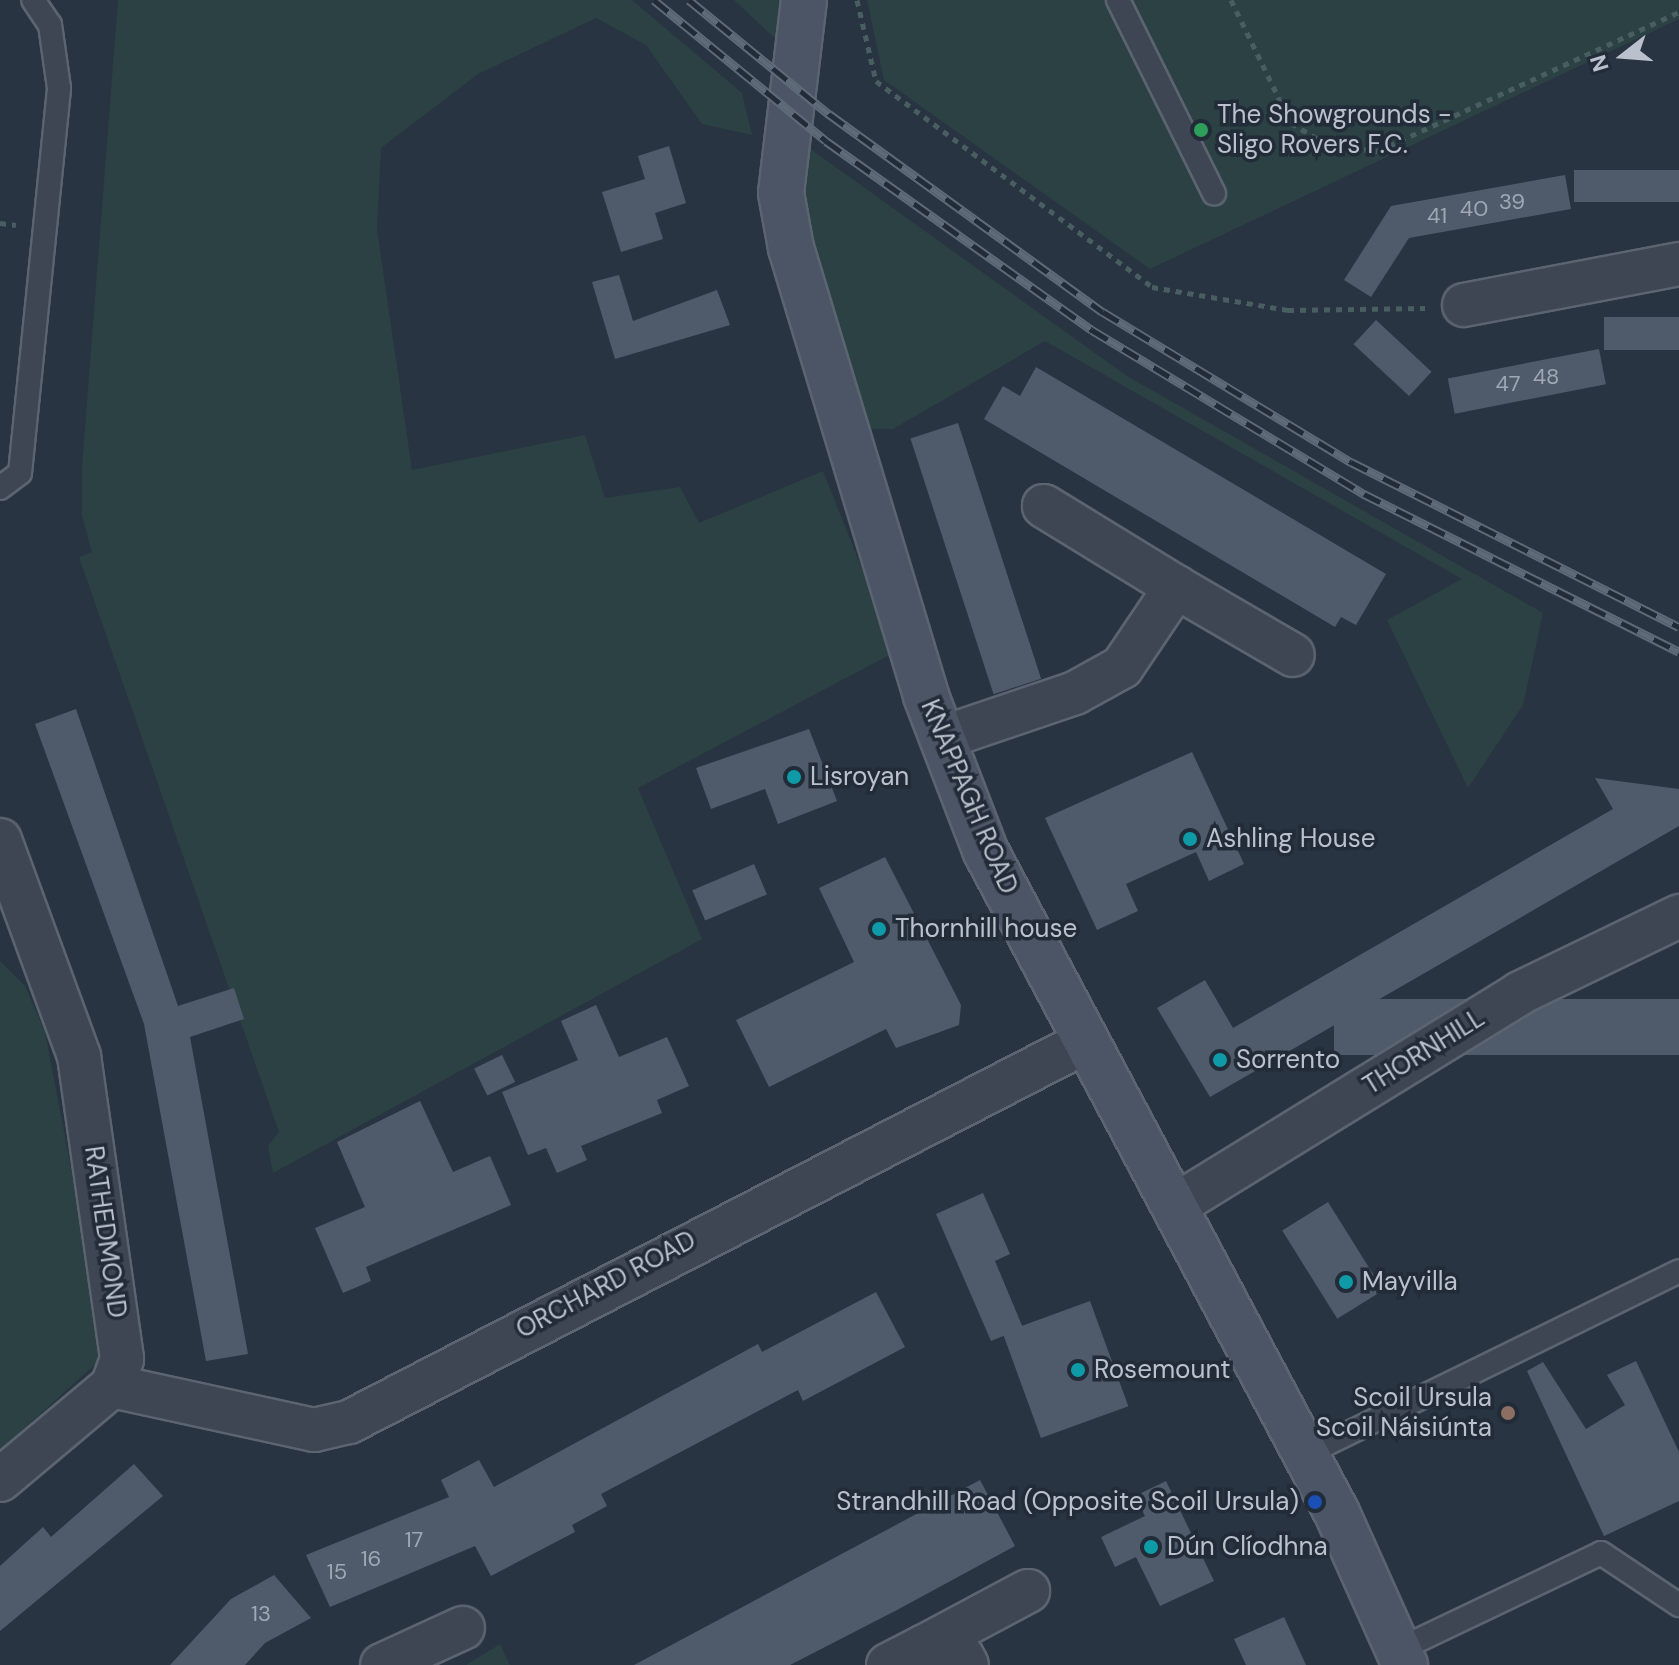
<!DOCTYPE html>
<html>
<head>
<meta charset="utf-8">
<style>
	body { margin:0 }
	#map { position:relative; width:1679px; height:1665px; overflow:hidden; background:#293442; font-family:"DM Sans",sans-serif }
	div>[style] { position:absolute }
	.green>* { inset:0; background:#2b4143 }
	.building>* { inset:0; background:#4f5b6b; transform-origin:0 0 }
	.path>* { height:5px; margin-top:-2.5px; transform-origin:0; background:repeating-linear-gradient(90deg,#495e60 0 6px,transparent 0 12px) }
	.roads { filter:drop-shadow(2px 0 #5b6470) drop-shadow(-2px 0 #5b6470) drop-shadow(0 2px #5b6470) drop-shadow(0 -2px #5b6470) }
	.lane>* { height:22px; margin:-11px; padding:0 11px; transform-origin:11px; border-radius:11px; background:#3d4652 }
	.street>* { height:42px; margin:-21px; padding:0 21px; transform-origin:21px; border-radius:21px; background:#3d4652 }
	.secondary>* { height:44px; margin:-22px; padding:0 22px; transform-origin:22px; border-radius:22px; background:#4b5565 }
	.rail>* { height:9px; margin-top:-4.5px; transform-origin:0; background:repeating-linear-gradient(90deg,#222b38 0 18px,#5f6a79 0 36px); box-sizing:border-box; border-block:2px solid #5f6a79 }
	.dots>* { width:22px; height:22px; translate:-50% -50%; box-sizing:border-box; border:4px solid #222b38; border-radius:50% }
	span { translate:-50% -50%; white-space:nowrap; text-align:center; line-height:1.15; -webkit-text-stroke:7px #222b38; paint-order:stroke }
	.number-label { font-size:22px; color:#9fa8b4 }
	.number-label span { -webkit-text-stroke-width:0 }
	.poi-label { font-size:26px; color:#bac1cc }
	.left { translate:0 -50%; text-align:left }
	.right { translate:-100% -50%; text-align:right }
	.street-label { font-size:26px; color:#bac1cc }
	.north { position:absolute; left:1583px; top:16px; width:80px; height:80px; -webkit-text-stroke:6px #222b38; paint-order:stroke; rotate:253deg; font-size:22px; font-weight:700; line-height:32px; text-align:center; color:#bac1cc }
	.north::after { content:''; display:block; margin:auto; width:28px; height:36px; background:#bac1cc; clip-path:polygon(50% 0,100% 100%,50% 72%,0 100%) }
</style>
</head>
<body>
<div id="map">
	<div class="green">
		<i style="clip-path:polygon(118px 0,632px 0,742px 93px,752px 135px,702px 124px,646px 45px,596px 18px,478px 74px,381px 148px,377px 229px,412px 470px,585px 435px,605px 498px,680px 487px,699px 523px,823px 471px,895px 652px,638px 788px,702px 939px,273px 1173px,268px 1146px,279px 1132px,79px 557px,92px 552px,82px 516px,82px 466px)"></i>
		<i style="clip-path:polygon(734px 0,785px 0,782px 45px)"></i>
		<i style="clip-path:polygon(867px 0,1679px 0,1679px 19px,1150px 269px,884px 80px)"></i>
		<i style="clip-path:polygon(798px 140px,1127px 376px,1543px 613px,1523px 705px,1468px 788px,1387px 620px,1462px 579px,1045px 341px,893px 429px,868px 429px,807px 244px)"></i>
		<i style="clip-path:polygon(0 961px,25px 986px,45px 1032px,95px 1293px,99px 1361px,0 1450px)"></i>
		<i style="clip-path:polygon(500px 1644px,510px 1665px,466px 1665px)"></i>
	</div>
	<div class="building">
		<i style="clip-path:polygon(669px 146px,686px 203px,655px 213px,663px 239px,621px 252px,602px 192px,645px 179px,638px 156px)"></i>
		<i style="left:1679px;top:170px;width:32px;height:105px;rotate:90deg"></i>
		<i style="clip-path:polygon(1565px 175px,1571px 209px,1409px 238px,1371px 297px,1344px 280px,1391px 206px)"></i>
		<i style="clip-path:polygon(619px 275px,633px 321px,717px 290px,730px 325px,615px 359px,592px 282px)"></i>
		<i style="left:1679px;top:317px;width:33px;height:75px;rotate:90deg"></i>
		<i style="left:1376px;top:320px;width:76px;height:33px;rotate:43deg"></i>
		<i style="left:1599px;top:349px;width:36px;height:154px;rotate:79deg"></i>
		<i style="clip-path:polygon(1036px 367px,1386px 574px,1356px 625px,1341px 617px,1335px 627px,984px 419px,1003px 386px,1020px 396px)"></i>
		<i style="left:958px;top:423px;width:269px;height:50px;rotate:72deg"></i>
		<i style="clip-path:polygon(76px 709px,178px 1006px,234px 988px,244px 1019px,190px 1037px,248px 1354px,206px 1361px,144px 1024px,35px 724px)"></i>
		<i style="clip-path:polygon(809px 729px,837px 801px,778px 824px,765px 789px,711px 809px,696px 768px)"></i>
		<i style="clip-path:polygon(1192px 752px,1244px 864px,1209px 881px,1196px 852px,1126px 884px,1138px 911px,1097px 930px,1045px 818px)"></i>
		<i style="clip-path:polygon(1595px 778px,1679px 789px,1679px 826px,1210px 1097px,1157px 1008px,1205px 980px,1233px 1028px,1613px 809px)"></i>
		<i style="clip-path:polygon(885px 857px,961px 1005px,959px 1025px,896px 1048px,886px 1029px,769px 1087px,736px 1020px,854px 962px,819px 888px)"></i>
		<i style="left:754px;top:864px;width:33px;height:67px;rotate:67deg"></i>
		<i style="left:1679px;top:999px;width:56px;height:345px;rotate:90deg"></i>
		<i style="clip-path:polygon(596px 1005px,619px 1057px,667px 1037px,689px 1086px,657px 1100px,662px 1113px,581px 1146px,587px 1160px,557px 1173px,546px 1148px,528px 1155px,502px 1092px,578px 1060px,561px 1021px)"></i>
		<i style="left:502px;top:1055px;width:30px;height:31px;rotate:64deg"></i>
		<i style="clip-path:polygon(420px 1101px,453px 1172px,490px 1156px,511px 1205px,366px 1267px,371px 1281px,343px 1293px,315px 1228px,365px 1207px,337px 1142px)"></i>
		<i style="clip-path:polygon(983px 1193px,1010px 1254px,995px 1261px,1023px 1328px,991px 1341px,936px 1214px)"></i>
		<i style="left:1328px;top:1202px;width:104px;height:54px;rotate:58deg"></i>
		<i style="clip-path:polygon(876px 1292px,905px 1347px,803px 1401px,798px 1390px,601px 1494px,607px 1506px,572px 1525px,575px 1532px,491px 1576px,475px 1546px,330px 1607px,306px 1555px,449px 1497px,441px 1480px,479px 1460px,494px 1487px,758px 1344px,762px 1352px)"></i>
		<i style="left:1090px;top:1301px;width:112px;height:93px;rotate:70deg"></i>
		<i style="clip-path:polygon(1636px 1361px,1679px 1452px,1679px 1501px,1604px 1536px,1527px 1371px,1543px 1362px,1586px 1429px,1625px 1405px,1607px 1375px)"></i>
		<i style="clip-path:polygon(134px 1464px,163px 1496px,0 1631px,0 1566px,43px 1527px,51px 1537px)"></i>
		<i style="clip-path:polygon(980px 1480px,1015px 1546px,897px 1610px,790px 1665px,634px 1665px)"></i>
		<i style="clip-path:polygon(1166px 1481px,1214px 1581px,1160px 1606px,1136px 1557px,1115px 1567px,1101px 1537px,1145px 1516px,1135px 1496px)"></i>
		<i style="clip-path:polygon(274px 1575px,311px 1618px,265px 1643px,245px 1665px,170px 1665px,231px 1599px)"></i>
		<i style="clip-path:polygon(1284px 1617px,1306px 1665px,1246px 1665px,1234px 1639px)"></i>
	</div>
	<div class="path">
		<i style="left:857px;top:0;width:83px;rotate:76.8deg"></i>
		<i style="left:876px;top:81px;width:344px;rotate:36.7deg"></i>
		<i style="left:1152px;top:287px;width:138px;rotate:9.6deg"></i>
		<i style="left:1288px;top:310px;width:137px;rotate:-0.8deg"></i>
		<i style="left:1231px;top:0;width:137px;rotate:64deg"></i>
		<i style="left:1291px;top:123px;width:43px;rotate:30.7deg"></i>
		<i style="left:1328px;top:145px;width:50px;rotate:6.8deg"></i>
		<i style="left:1378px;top:151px;width:332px;rotate:-24.8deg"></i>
		<i style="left:0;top:223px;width:16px;rotate:7deg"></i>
	</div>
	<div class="roads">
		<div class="lane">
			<i style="left:1118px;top:0;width:216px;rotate:63.6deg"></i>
			<i style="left:0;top:488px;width:25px;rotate:-37deg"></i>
			<i style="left:20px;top:473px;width:387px;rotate:-84.2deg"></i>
			<i style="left:59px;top:88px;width:64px;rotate:-98.1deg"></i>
			<i style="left:50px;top:25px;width:30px;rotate:-124deg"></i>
			<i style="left:1306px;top:1454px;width:415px;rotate:-26.1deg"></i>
			<i style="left:1398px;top:1650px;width:225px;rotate:-25.5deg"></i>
			<i style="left:1601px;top:1553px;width:94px;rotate:33.7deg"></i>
		</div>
		<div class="street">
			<i style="left:1464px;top:305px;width:219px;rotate:-10.8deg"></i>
			<i style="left:1176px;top:587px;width:135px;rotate:30.2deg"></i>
			<i style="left:942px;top:738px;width:140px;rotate:-18.7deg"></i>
			<i style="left:1075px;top:693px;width:54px;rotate:-29deg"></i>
			<i style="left:1122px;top:667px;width:97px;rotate:-56deg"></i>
			<i style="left:1176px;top:587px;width:155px;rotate:-148.5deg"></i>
			<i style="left:0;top:840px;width:230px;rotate:69.9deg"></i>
			<i style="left:79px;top:1056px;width:306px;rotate:81.9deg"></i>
			<i style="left:122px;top:1359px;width:29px;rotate:110deg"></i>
			<i style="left:112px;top:1386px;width:146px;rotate:140deg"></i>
			<i style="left:1176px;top:1205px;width:404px;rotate:-31.6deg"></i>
			<i style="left:1520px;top:993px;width:177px;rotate:-25.8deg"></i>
			<i style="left:112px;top:1386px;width:207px;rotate:12.3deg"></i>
			<i style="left:314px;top:1430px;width:36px;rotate:-13deg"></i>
			<i style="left:349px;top:1422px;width:826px;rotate:-27.31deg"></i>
			<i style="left:925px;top:1646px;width:117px;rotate:-28.1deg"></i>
			<i style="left:382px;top:1665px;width:89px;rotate:-24.6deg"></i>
			<i style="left:888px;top:1665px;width:42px;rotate:-27.2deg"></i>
			<i style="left:925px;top:1646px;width:38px;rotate:15deg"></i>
			<i style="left:962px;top:1656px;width:10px;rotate:61deg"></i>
		</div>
		<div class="secondary">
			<i style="left:804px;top:0;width:194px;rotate:96.8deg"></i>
			<i style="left:781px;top:193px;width:56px;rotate:79.7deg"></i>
			<i style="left:791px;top:248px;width:468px;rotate:73.2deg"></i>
			<i style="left:926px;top:696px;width:165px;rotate:69deg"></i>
			<i style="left:985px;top:850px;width:751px;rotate:62.04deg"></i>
			<i style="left:1337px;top:1513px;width:167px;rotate:65.9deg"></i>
		</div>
	</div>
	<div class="rail">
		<i style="left:654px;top:0;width:222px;rotate:39.3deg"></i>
		<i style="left:826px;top:141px;width:326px;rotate:35.4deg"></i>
		<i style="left:1092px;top:330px;width:318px;rotate:31.1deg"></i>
		<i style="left:1364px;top:494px;width:352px;rotate:26.6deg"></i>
		<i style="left:689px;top:0;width:181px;rotate:39.2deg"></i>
		<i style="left:829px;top:114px;width:338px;rotate:35.9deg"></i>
		<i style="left:1103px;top:312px;width:290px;rotate:31.2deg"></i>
		<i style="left:1351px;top:462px;width:367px;rotate:26.7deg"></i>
	</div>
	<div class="dots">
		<i style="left:1201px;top:130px;background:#2e9e5b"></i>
		<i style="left:794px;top:777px;background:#0f9aa8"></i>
		<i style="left:1190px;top:839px;background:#0f9aa8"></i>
		<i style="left:879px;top:929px;background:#0f9aa8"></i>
		<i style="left:1220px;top:1060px;background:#0f9aa8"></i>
		<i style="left:1346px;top:1282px;background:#0f9aa8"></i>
		<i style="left:1078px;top:1370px;background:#0f9aa8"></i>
		<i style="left:1508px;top:1413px;background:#8d6e63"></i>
		<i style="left:1315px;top:1502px;background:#1a4fb4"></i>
		<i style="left:1151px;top:1547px;background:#0f9aa8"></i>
	</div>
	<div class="number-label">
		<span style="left:1512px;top:202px">39</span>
		<span style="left:1474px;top:209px">40</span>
		<span style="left:1437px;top:216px">41</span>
		<span style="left:1546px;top:377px">48</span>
		<span style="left:1508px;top:384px">47</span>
		<span style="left:414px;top:1540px">17</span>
		<span style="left:371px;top:1559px">16</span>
		<span style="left:337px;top:1572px">15</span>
		<span style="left:261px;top:1614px">13</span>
	</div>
	<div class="poi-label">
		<span class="left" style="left:1217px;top:130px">The Showgrounds -<br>Sligo Rovers F.C.</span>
		<span class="left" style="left:810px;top:777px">Lisroyan</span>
		<span class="left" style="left:1206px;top:839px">Ashling House</span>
		<span class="left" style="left:895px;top:929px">Thornhill house</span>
		<span class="left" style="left:1236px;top:1060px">Sorrento</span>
		<span class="left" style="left:1362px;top:1282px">Mayvilla</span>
		<span class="left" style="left:1094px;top:1370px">Rosemount</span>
		<span class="right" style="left:1492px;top:1413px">Scoil Ursula<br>Scoil Náisiúnta</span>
		<span class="right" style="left:1299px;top:1502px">Strandhill Road (Opposite Scoil Ursula)</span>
		<span class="left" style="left:1167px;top:1547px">Dún Clíodhna</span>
	</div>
	<div class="street-label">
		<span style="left:969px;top:797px;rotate:67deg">KNAPPAGH ROAD</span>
		<span style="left:1424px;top:1052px;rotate:-32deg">THORNHILL</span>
		<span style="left:105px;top:1232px;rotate:82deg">RATHEDMOND</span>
		<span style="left:606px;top:1285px;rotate:-28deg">ORCHARD ROAD</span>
	</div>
	<div class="north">N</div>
</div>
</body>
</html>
